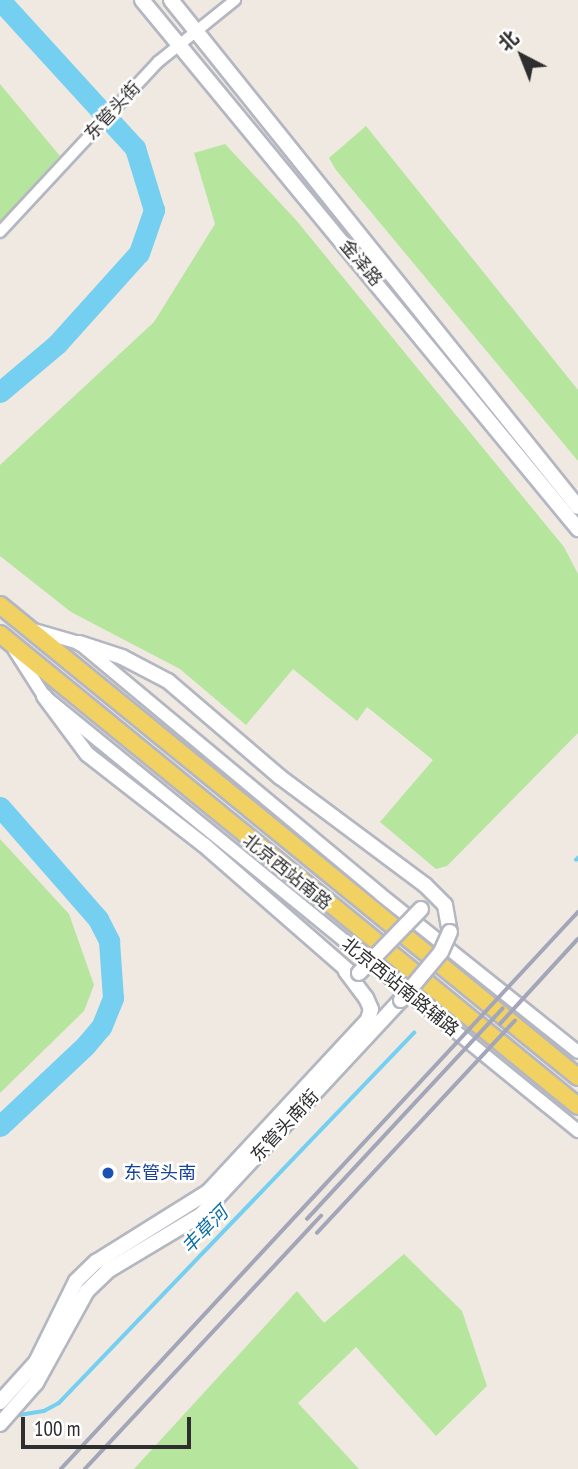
<!DOCTYPE html>
<html>
<head>
<meta charset="utf-8">
<style>
	body { margin:0 }
	#map { position:relative; width:578px; height:1469px; overflow:hidden; background:#efe9e1; font-family:"PT Sans Narrow","Noto Sans SC",sans-serif }
	div>[style] { position:absolute }
	.green>* { inset:0; background:#b6e59e }
	.stream>* { height:3.5px; margin:-1.75px; padding:0 1.75px; transform-origin:1.75px; border-radius:1.75px; background:#75cff0 }
	.river>* { height:21px; margin:-10.5px; padding:0 10.5px; transform-origin:10.5px; border-radius:10.5px; background:#75cff0 }
	.roads { filter:drop-shadow(2px 0 #b4b7c1) drop-shadow(-2px 0 #b4b7c1) drop-shadow(0 2px #b4b7c1) drop-shadow(0 -2px #b4b7c1) }
	.minor>* { height:10px; margin:-5px; padding:0 5px; transform-origin:5px; border-radius:5px; background:#fff }
	.tertiary>* { height:12px; margin:-6px; padding:0 6px; transform-origin:6px; border-radius:6px; background:#fff }
	.secondary>* { height:14px; margin:-7px; padding:0 7px; transform-origin:7px; border-radius:7px; background:#fff }
	.primary>* { height:16px; margin:-8px; padding:0 8px; transform-origin:8px; border-radius:8px; background:#f2d163 }
	.rail>* { height:3.5px; margin:-1.75px; padding:0 1.75px; transform-origin:1.75px; border-radius:1.75px; background:#a3a6b8 }
	.bridges { filter:drop-shadow(2px 0 #b4b7c1) drop-shadow(-2px 0 #b4b7c1) drop-shadow(0 2px #b4b7c1) drop-shadow(0 -2px #b4b7c1) }
	.secondary-bridge>* { height:14px; margin:-7px; padding:0 7px; transform-origin:7px; border-radius:7px; background:#fff }
	.dots>* { width:19px; height:19px; translate:-50% -50%; box-sizing:border-box; border:4px solid #fff; border-radius:50% }
	span { translate:-50% -50%; white-space:nowrap; text-align:center; line-height:1.15; -webkit-text-stroke:5px #fff; paint-order:stroke }
	.street-label { font-size:18px; color:#2e2e2e }
	.transit-label { font-size:18px; color:#164399 }
	.left { translate:0 -50%; text-align:left }
	.water-label { font-size:19px; color:#0d6fa3; font-style:italic }
	.north { position:absolute; left:487px; top:21px; width:70px; height:70px; -webkit-text-stroke:5px #fff; paint-order:stroke; rotate:318deg; font-size:19px; font-weight:700; line-height:28px; text-align:center; color:#2e2e2e }
	.north::after { content:''; display:block; margin:auto; width:24px; height:32px; background:#2e2e2e; clip-path:polygon(50% 0,100% 100%,50% 72%,0 100%) }
	.scale { position:absolute; left:21px; top:1417px; width:170px; height:32px; box-sizing:border-box; border:4px solid #2e2e2e; border-top:0; padding-left:9px; font-size:21px; line-height:24px; white-space:nowrap; color:#2e2e2e; -webkit-text-stroke:5px #fff; paint-order:stroke }
</style>
</head>
<body>
<div id="map">
	<div class="green">
		<i style="clip-path:polygon(0 84px,60px 156px,0 222px)"></i>
		<i style="clip-path:polygon(366px 126px,578px 390px,578px 461px,336px 170px,329px 158px)"></i>
		<i style="clip-path:polygon(225px 144px,296px 220px,564px 547px,578px 574px,578px 733px,447px 866px,436px 869px,380px 822px,433px 760px,367px 707px,357px 721px,293px 669px,246px 725px,180px 669px,71px 612px,0 556px,0 465px,154px 322px,215px 224px,194px 153px)"></i>
		<i style="clip-path:polygon(0 839px,69px 914px,94px 985px,84px 1011px,0 1093px)"></i>
		<i style="clip-path:polygon(404px 1254px,462px 1311px,487px 1386px,436px 1436px,356px 1347px,298px 1403px,359px 1469px,134px 1469px,297px 1291px,324px 1323px)"></i>
	</div>
	<div class="stream">
		<i style="left:576px;top:860px;width:3px;rotate:-45deg"></i>
		<i style="left:13px;top:1416px;width:31px;rotate:-9deg"></i>
		<i style="left:44px;top:1411px;width:17px;rotate:-28deg"></i>
		<i style="left:59px;top:1403px;width:513px;rotate:-46.19deg"></i>
	</div>
	<div class="river">
		<i style="left:0;top:392px;width:75px;rotate:-40.1deg"></i>
		<i style="left:57px;top:344px;width:122px;rotate:-48deg"></i>
		<i style="left:139px;top:253px;width:46px;rotate:-70.8deg"></i>
		<i style="left:154px;top:210px;width:65px;rotate:-107deg"></i>
		<i style="left:135px;top:148px;width:200px;rotate:-132.4deg"></i>
		<i style="left:0;top:807px;width:149px;rotate:48.8deg"></i>
		<i style="left:98px;top:919px;width:25px;rotate:63deg"></i>
		<i style="left:109px;top:941px;width:57px;rotate:86deg"></i>
		<i style="left:113px;top:998px;width:31px;rotate:112deg"></i>
		<i style="left:101px;top:1027px;width:23px;rotate:130deg"></i>
		<i style="left:86px;top:1045px;width:118px;rotate:136.7deg"></i>
	</div>
	<div class="roads">
		<div class="minor">
			<i style="left:0;top:232px;width:232px;rotate:-47.1deg"></i>
			<i style="left:158px;top:62px;width:99px;rotate:-38.8deg"></i>
		</div>
		<div class="tertiary">
			<i style="left:34px;top:630px;width:47px;rotate:16.1deg"></i>
			<i style="left:79px;top:643px;width:392px;rotate:39.8deg"></i>
			<i style="left:380px;top:894px;width:253px;rotate:38.6deg"></i>
			<i style="left:14px;top:649px;width:56px;rotate:57.4deg"></i>
			<i style="left:44px;top:696px;width:689px;rotate:39.17deg"></i>
		</div>
		<div class="secondary">
			<i style="left:142px;top:0;width:686px;rotate:50.5deg"></i>
			<i style="left:171px;top:0;width:650px;rotate:51.24deg"></i>
			<i style="left:79px;top:643px;width:45px;rotate:18deg"></i>
			<i style="left:122px;top:657px;width:52px;rotate:27.6deg"></i>
			<i style="left:168px;top:681px;width:148px;rotate:40.6deg"></i>
			<i style="left:280px;top:777px;width:181px;rotate:36.7deg"></i>
			<i style="left:425px;top:885px;width:28px;rotate:45deg"></i>
			<i style="left:445px;top:905px;width:27px;rotate:80deg"></i>
			<i style="left:44px;top:696px;width:72px;rotate:53.4deg"></i>
			<i style="left:87px;top:754px;width:148px;rotate:37.9deg"></i>
			<i style="left:204px;top:845px;width:198px;rotate:41.1deg"></i>
			<i style="left:0;top:1402px;width:54px;rotate:-48deg"></i>
			<i style="left:36px;top:1362px;width:90px;rotate:-63.7deg"></i>
			<i style="left:76px;top:1281px;width:28px;rotate:-44deg"></i>
			<i style="left:96px;top:1262px;width:132px;rotate:-32deg"></i>
			<i style="left:208px;top:1192px;width:235px;rotate:-47.1deg"></i>
			<i style="left:368px;top:1020px;width:11px;rotate:-75deg"></i>
			<i style="left:371px;top:1009px;width:12px;rotate:-114deg"></i>
			<i style="left:366px;top:998px;width:34px;rotate:-127deg"></i>
			<i style="left:0;top:1424px;width:55px;rotate:-48.7deg"></i>
			<i style="left:36px;top:1383px;width:105px;rotate:-61deg"></i>
			<i style="left:87px;top:1291px;width:30px;rotate:-44deg"></i>
			<i style="left:109px;top:1270px;width:107px;rotate:-30.9deg"></i>
			<i style="left:201px;top:1215px;width:294px;rotate:-47.1deg"></i>
		</div>
		<div class="primary">
			<i style="left:0;top:605px;width:746px;rotate:39.24deg"></i>
			<i style="left:0;top:634px;width:746px;rotate:39.24deg"></i>
		</div>
	</div>
	<div class="rail">
		<i style="left:500px;top:1024px;width:115px;rotate:-47.5deg"></i>
		<i style="left:307px;top:1219px;width:287px;rotate:-47.1deg"></i>
		<i style="left:317px;top:1233px;width:290px;rotate:-47deg"></i>
		<i style="left:61px;top:1469px;width:760px;rotate:-47.13deg"></i>
		<i style="left:85px;top:1469px;width:346px;rotate:-47deg"></i>
	</div>
	<div class="bridges">
		<div class="secondary-bridge">
			<i style="left:359px;top:973px;width:89px;rotate:-45.9deg"></i>
			<i style="left:401px;top:1000px;width:62px;rotate:-50.2deg"></i>
			<i style="left:441px;top:952px;width:22px;rotate:-66deg"></i>
		</div>
	</div>
	<div class="dots">
		<i style="left:108px;top:1173px;background:#1a4fb4"></i>
	</div>
	<div class="street-label">
		<span style="left:113px;top:111px;rotate:-47deg">东管头街</span>
		<span style="left:361px;top:263px;rotate:50deg">金泽路</span>
		<span style="left:287px;top:872px;rotate:39deg">北京西站南路</span>
		<span style="left:400px;top:987px;rotate:39deg">北京西站南路辅路</span>
		<span style="left:285px;top:1126px;rotate:-47deg">东管头南街</span>
	</div>
	<div class="transit-label">
		<span class="left" style="left:124px;top:1173px">东管头南</span>
	</div>
	<div class="water-label">
		<span style="left:205px;top:1230px;rotate:-46deg">丰草河</span>
	</div>
	<div class="north">北</div>
	<div class="scale">100 m</div>
</div>
</body>
</html>
